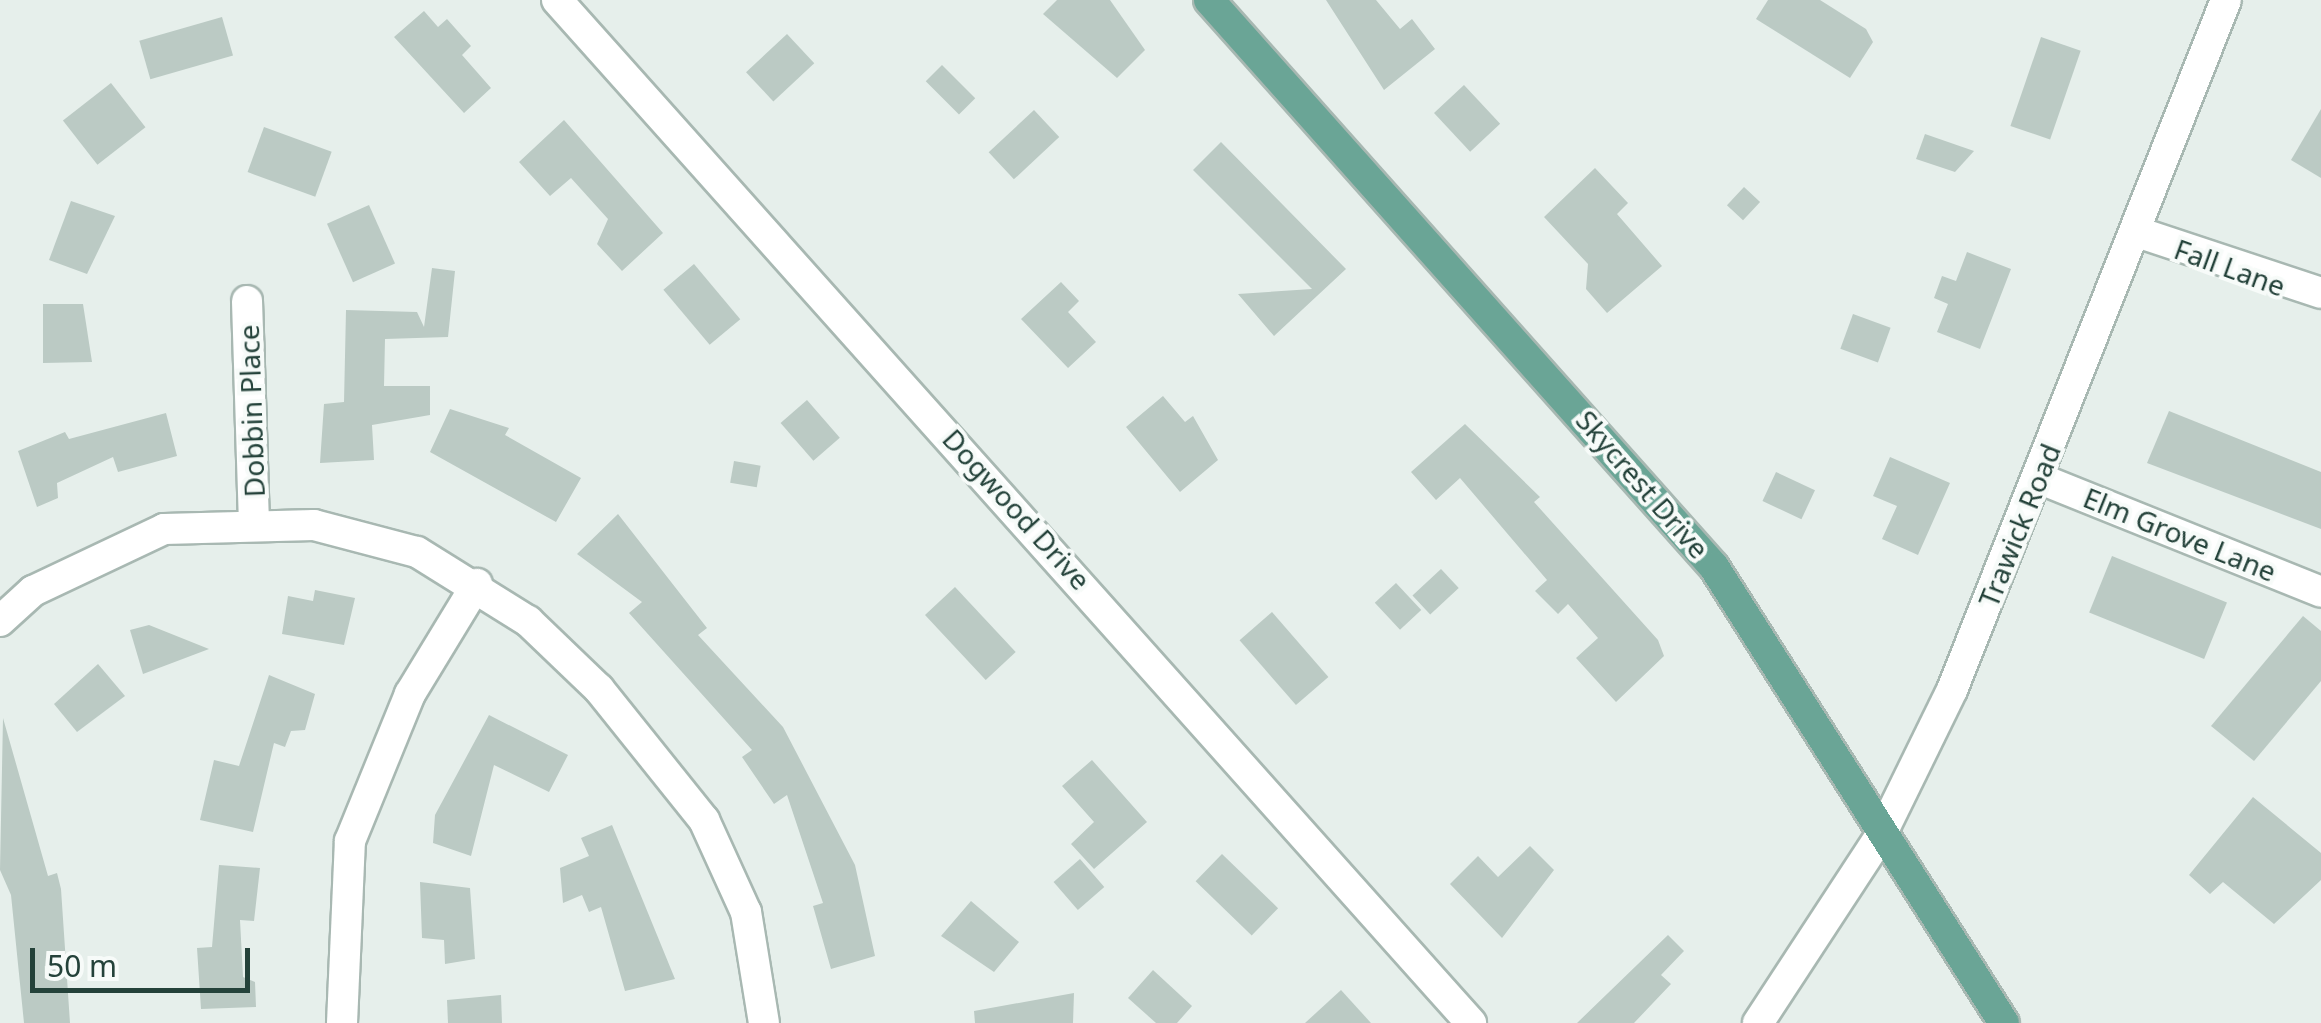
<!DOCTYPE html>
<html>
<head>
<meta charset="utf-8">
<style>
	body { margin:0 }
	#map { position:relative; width:2321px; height:1023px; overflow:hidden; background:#e6efeb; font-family:"Noto Sans",sans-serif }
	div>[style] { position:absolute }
	.building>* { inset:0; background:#bbcac4; transform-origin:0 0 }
	.roads { filter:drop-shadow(2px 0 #a8b8b2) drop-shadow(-2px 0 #a8b8b2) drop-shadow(0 2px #a8b8b2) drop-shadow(0 -2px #a8b8b2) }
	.minor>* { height:30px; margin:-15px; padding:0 15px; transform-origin:15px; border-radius:15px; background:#fff }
	.major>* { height:30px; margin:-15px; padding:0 15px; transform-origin:15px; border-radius:15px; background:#6aa596 }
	span { translate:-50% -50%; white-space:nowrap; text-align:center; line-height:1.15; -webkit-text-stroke:8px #f7fbf9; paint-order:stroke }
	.street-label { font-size:28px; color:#24423a }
	.scale { position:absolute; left:30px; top:948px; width:220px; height:45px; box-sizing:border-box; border:5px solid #24423a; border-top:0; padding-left:12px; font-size:30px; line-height:35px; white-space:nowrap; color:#24423a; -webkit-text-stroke:8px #f7fbf9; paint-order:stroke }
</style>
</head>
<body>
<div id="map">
	<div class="building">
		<i style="clip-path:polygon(1057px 0,1110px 0,1145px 50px,1117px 78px,1043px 14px)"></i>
		<i style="clip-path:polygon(1326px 0,1376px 0,1400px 29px,1412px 19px,1435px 49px,1384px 90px)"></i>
		<i style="clip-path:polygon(1768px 0,1820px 0,1866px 29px,1873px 42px,1850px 78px,1756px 19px)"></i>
		<i style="clip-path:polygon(424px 11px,438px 27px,447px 19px,471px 46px,462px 55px,491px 88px,464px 113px,394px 37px)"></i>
		<i style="left:222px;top:17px;width:40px;height:86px;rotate:74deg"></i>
		<i style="left:787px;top:34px;width:40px;height:56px;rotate:47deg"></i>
		<i style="left:2041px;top:37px;width:42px;height:94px;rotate:19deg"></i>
		<i style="left:942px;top:65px;width:47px;height:23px;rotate:45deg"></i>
		<i style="left:111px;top:83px;width:56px;height:61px;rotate:52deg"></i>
		<i style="left:1464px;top:85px;width:53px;height:41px;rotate:47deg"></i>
		<i style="clip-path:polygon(2321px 109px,2321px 178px,2291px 160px)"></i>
		<i style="left:1034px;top:110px;width:37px;height:62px;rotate:47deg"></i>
		<i style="clip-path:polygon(564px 120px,663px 233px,622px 271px,597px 244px,608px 219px,571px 178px,550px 196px,519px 162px)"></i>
		<i style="left:264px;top:127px;width:72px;height:48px;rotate:20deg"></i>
		<i style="clip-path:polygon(1925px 134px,1974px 151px,1955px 172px,1916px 159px)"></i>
		<i style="clip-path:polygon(1221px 142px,1346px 269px,1274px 336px,1238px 294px,1312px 289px,1193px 170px)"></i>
		<i style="clip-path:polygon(1595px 168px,1628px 203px,1617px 214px,1662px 266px,1607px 313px,1586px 289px,1588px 264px,1544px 217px)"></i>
		<i style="left:1744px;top:187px;width:22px;height:25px;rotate:43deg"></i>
		<i style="clip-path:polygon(71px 201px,115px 216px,87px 274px,49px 260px)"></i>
		<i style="left:369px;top:205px;width:64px;height:46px;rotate:66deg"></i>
		<i style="clip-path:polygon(1967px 252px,2011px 269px,1980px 349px,1937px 332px,1948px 304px,1934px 298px,1942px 276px,1956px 281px)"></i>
		<i style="left:694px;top:264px;width:72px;height:40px;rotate:50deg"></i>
		<i style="clip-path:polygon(432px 268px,455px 271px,448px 337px,385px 339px,384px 386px,430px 386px,430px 415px,372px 425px,374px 460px,320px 463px,324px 404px,344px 402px,346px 310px,417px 312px,424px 327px)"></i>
		<i style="clip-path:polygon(1061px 282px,1079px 301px,1068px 312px,1096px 342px,1068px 368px,1021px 319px)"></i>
		<i style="clip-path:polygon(43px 304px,83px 304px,92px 362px,43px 363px)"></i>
		<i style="left:1853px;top:314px;width:40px;height:37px;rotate:20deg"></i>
		<i style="clip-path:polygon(1163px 396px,1185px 422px,1193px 416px,1218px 460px,1180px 492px,1126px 427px)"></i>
		<i style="left:807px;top:400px;width:50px;height:35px;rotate:49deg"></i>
		<i style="clip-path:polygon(450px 409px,509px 428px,505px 435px,581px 478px,556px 522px,430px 452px)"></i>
		<i style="clip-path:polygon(2169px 411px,2321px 472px,2321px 529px,2147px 463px)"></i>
		<i style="clip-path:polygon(166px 413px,177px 456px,118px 472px,113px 457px,57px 483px,58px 498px,37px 507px,18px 451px,65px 432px,69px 439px)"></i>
		<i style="clip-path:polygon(1465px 424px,1540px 497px,1534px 502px,1658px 640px,1664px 656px,1616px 702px,1576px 658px,1598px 638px,1568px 604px,1558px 614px,1535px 591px,1547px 580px,1460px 478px,1436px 500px,1411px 472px)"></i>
		<i style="clip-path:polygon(1890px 457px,1950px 483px,1918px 555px,1882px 539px,1897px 506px,1873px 496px)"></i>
		<i style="left:734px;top:461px;width:27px;height:22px;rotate:10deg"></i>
		<i style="left:1776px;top:472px;width:43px;height:32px;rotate:25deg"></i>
		<i style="clip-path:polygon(618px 514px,707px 628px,698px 635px,783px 727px,855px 865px,875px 956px,831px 969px,813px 906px,823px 903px,787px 795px,774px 804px,742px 757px,752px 750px,629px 613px,642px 602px,577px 554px)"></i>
		<i style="left:2112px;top:556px;width:124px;height:61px;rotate:22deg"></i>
		<i style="left:1441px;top:569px;width:26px;height:39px;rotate:47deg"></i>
		<i style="left:1396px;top:583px;width:37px;height:29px;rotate:47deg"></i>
		<i style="left:955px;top:587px;width:89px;height:41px;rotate:47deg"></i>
		<i style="clip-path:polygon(315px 590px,355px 598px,344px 645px,282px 634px,288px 596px,313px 601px)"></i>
		<i style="left:1272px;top:612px;width:86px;height:43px;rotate:49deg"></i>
		<i style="clip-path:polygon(2303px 616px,2321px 631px,2321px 681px,2254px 761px,2211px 726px)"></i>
		<i style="clip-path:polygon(149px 625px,209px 649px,143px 674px,130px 630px)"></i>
		<i style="clip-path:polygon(98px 664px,125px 696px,77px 732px,54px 704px)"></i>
		<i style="clip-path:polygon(269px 675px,315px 694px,305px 730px,291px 731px,285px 747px,274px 743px,253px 832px,200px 820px,214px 760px,239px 766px)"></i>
		<i style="clip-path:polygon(489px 715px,568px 755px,549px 792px,494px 765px,471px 856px,433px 843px,435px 815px)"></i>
		<i style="clip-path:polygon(3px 718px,48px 876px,57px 873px,61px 889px,70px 1023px,24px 1023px,11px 895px,0 870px)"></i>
		<i style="clip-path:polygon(1092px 760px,1147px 822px,1094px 869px,1071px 844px,1094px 822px,1062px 786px)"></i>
		<i style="clip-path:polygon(2253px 797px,2321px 853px,2321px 880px,2274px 924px,2223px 882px,2210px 894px,2189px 875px)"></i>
		<i style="clip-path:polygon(612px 825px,675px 979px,625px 991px,601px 907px,589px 912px,582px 895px,563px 903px,560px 868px,589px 856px,581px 838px)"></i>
		<i style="clip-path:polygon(1530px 846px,1554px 870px,1502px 938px,1450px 884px,1478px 856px,1498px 877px)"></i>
		<i style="left:1222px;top:854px;width:78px;height:38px;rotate:44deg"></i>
		<i style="left:1080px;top:859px;width:37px;height:35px;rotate:49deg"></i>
		<i style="clip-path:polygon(219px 865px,260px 868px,254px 921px,240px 920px,243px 977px,255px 982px,256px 1007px,201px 1009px,197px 948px,212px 947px)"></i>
		<i style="clip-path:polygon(420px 882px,470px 888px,475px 959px,445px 964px,444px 940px,422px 938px)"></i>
		<i style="clip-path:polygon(971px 901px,1019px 942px,994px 972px,941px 936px)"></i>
		<i style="clip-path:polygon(1668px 935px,1684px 951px,1661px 975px,1671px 984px,1634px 1023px,1577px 1023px)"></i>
		<i style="clip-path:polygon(1153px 970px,1192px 1006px,1177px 1023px,1156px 1023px,1128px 998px)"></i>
		<i style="clip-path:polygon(1341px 990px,1371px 1023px,1305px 1023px)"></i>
		<i style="clip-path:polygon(1074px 993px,1073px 1023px,975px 1023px,974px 1011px)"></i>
		<i style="clip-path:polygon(501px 995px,502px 1023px,448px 1023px,447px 1000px)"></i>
	</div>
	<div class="roads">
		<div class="minor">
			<i style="left:557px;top:0;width:1372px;rotate:48.22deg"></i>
			<i style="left:2140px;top:233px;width:191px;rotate:18.3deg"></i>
			<i style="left:247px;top:301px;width:219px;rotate:88.2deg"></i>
			<i style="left:2038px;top:478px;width:305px;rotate:21.9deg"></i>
			<i style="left:0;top:621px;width:45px;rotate:-42.3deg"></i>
			<i style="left:33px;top:591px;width:145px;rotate:-25.3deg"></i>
			<i style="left:164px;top:529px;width:150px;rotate:-1.5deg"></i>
			<i style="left:314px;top:525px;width:106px;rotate:14.7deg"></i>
			<i style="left:417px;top:552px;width:131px;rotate:31.9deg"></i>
			<i style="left:528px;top:621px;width:98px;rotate:43.8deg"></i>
			<i style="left:599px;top:689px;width:168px;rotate:51.3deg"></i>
			<i style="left:704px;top:820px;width:101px;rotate:65.5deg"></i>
			<i style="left:746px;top:912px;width:112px;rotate:80.8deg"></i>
			<i style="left:342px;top:1023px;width:182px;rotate:-87.5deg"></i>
			<i style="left:350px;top:841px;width:159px;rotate:-67.8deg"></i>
			<i style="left:410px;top:694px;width:129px;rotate:-58.7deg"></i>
			<i style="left:1758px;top:1023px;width:225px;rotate:-56.8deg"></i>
			<i style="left:1881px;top:835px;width:161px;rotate:-63.9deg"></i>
			<i style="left:1952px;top:690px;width:742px;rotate:-68.34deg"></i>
		</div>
		<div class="major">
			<i style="left:1209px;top:0;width:759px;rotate:48.31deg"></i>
			<i style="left:1714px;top:567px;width:540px;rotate:57.55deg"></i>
		</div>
	</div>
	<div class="street-label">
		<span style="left:2230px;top:267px;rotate:20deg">Fall Lane</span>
		<span style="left:251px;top:411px;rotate:-92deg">Dobbin Place</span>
		<span style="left:1643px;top:484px;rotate:49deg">Skycrest Drive</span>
		<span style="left:1017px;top:509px;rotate:48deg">Dogwood Drive</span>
		<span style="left:2019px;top:525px;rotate:-68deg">Trawick Road</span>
		<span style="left:2180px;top:534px;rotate:22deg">Elm Grove Lane</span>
	</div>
	<div class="scale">50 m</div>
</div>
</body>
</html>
